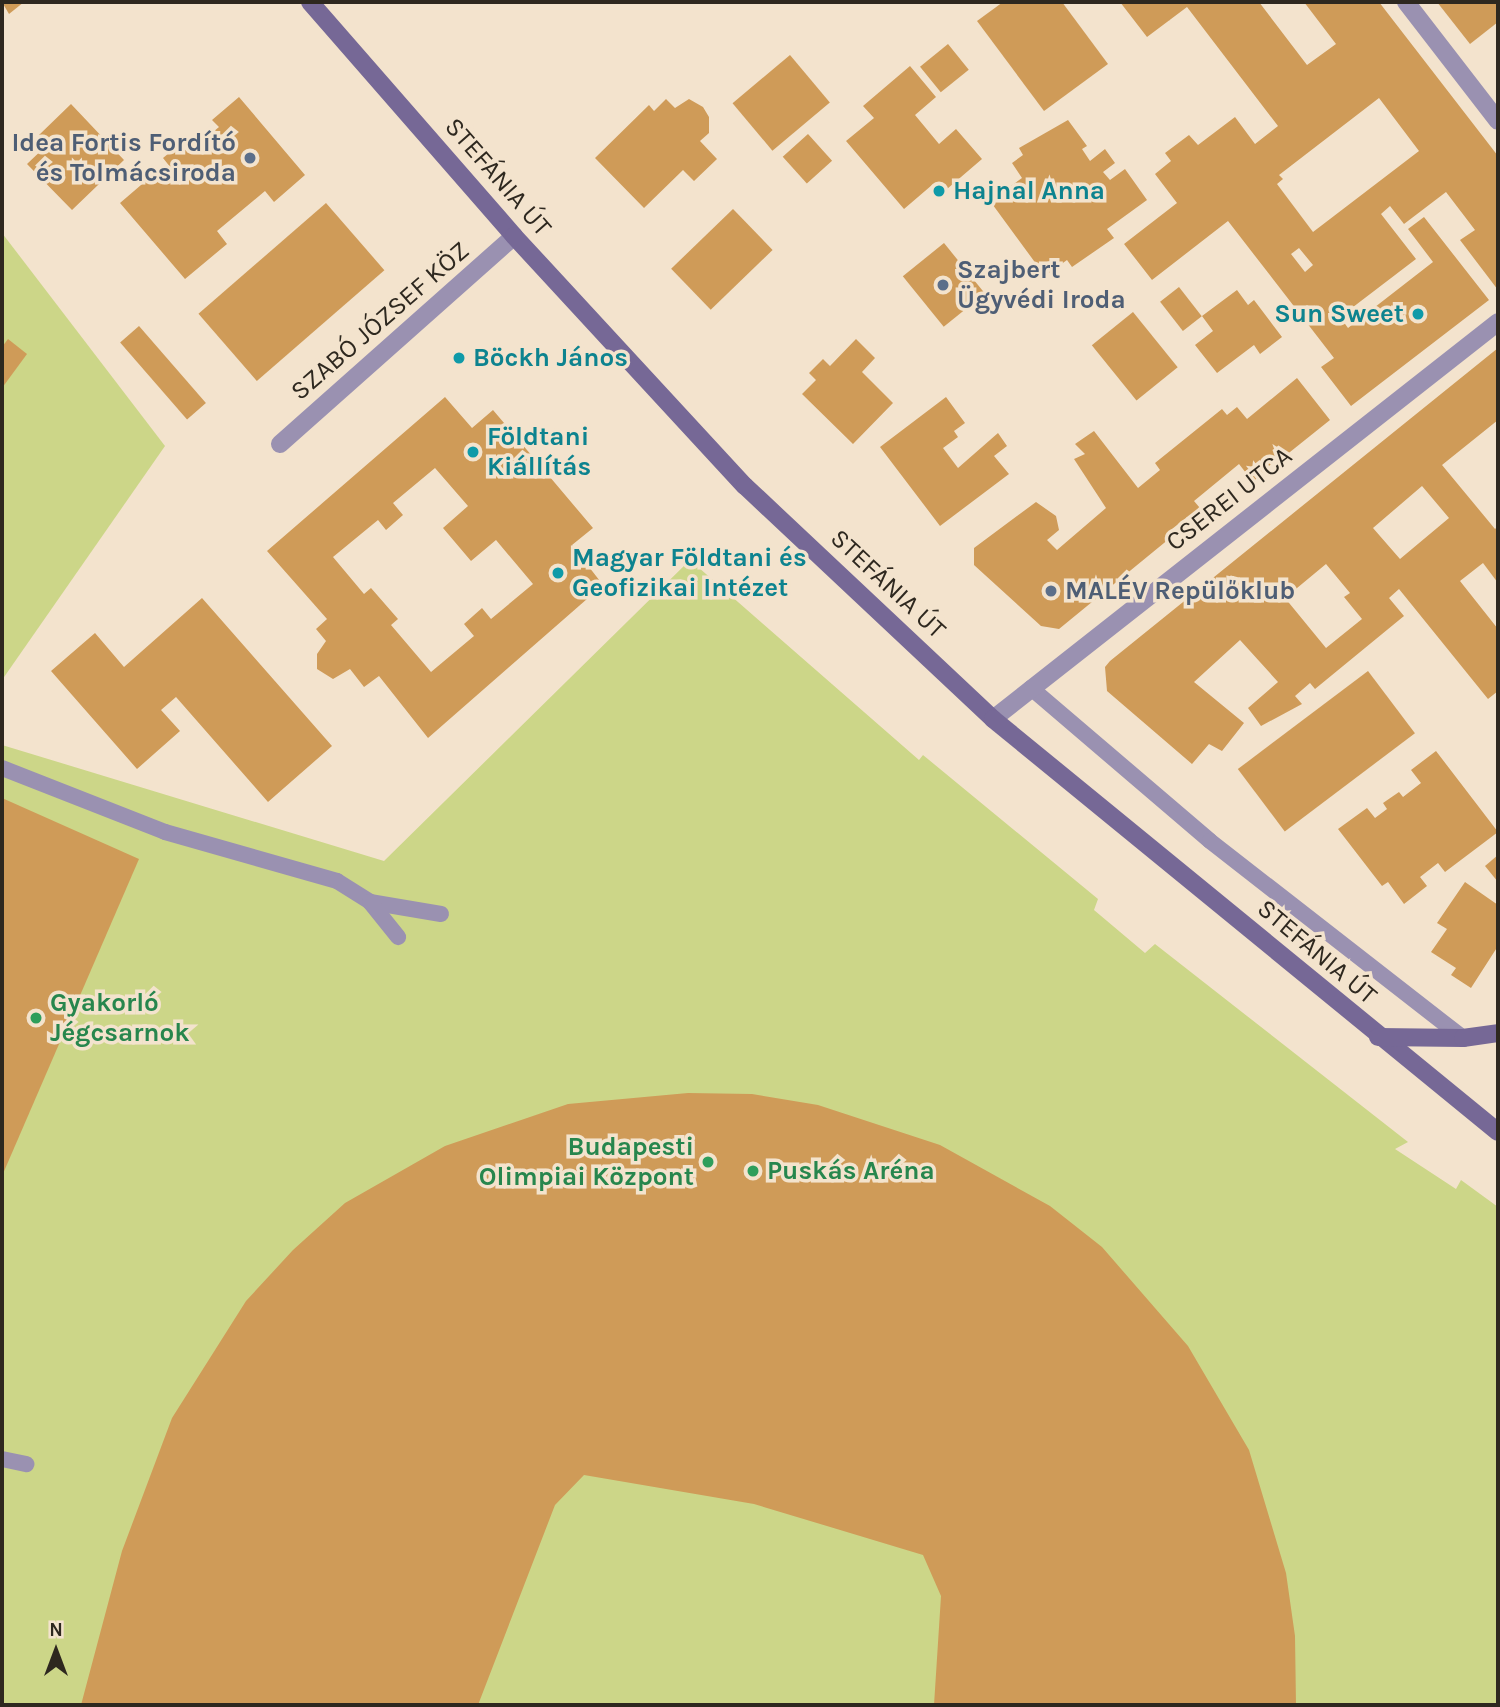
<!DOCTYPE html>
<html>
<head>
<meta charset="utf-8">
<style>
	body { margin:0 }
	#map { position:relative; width:1500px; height:1707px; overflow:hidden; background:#f3e3cd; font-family:Karla,sans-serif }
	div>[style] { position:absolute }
	.green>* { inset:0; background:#ccd688 }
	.building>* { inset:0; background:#cf9b58; transform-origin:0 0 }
	.lane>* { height:16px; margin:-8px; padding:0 8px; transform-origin:8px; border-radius:8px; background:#9a91b1 }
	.street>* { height:18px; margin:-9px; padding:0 9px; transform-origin:9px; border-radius:9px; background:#9a91b1 }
	.secondary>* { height:18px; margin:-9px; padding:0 9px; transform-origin:9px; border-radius:9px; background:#766896 }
	.dots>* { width:19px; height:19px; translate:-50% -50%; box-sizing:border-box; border:4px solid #f3e3cd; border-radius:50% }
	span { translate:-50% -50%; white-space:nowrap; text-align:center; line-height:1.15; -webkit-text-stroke:7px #f3e3cd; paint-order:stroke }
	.service-label { font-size:26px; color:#4e5e75; font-weight:700 }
	.right { translate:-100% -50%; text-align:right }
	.left { translate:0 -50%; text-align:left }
	.street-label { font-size:26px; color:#2e281f }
	.culture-label { font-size:26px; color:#0d838f; font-weight:700 }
	.leisure-label { font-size:26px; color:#27864d; font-weight:700 }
	.frame { position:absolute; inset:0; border:4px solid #2e281f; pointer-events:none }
	.north { position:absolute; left:21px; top:1616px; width:70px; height:70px; -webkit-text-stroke:5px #f3e3cd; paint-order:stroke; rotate:0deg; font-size:19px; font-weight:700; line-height:28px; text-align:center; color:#2e281f }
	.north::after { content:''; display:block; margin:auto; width:24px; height:32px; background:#2e281f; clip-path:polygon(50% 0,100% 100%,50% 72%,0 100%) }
</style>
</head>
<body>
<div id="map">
	<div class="green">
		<i style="clip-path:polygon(2px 233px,165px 446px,2px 680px)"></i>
		<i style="clip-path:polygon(690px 560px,919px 760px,923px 755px,1098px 899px,1094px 910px,1145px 953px,1155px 944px,1408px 1142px,1395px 1149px,1456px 1189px,1461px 1180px,1498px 1207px,1498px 1705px,2px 1705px,2px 745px,384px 861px)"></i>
	</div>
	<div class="building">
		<i style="clip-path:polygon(2px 2px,24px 2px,9px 14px)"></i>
		<i style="clip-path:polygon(1003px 2px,1062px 2px,1108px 64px,1044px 111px,977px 21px)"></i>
		<i style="clip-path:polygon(evenodd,1120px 2px,1259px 2px,1307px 65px,1336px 44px,1304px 2px,1379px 2px,1498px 156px,1498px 290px,1460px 240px,1475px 230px,1446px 192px,1404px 224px,1390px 206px,1381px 214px,1416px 259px,1340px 317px,1348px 328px,1433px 262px,1408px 229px,1424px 217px,1489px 300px,1351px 406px,1321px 367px,1334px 358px,1228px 221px,1152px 280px,1124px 244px,1177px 203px,1155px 174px,1171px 161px,1165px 153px,1189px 135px,1198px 145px,1235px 117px,1255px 144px,1278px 126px,1187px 7px,1147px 37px,1120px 2px,1379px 98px,1419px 151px,1313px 232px,1277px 184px,1283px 179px,1279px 175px,1379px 98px,1120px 2px,1299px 248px,1313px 265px,1305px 272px,1291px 254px,1299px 248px)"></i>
		<i style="clip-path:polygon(1437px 2px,1498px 2px,1498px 22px,1470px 44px)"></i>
		<i style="left:948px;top:44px;width:33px;height:36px;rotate:51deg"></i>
		<i style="left:790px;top:55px;width:62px;height:75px;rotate:50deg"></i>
		<i style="clip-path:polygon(910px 66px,936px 97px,915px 115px,939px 144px,956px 129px,982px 159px,940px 195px,932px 185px,904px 209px,846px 141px,874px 118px,863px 106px)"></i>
		<i style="clip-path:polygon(239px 97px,305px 175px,274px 202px,265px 191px,217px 231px,227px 244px,185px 279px,120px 203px,148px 179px,152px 184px,171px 168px,163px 158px,180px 144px,188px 153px,219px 127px,212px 120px)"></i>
		<i style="clip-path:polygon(666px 99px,675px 108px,689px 99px,703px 107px,709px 117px,709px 133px,700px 141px,717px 159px,694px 181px,683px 170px,644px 208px,595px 158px,649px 105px,654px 111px)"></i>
		<i style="clip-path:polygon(71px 104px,124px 160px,72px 210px,27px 164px,48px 144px,39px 135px)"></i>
		<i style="clip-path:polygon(1068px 120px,1087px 146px,1082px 149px,1090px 161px,1105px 149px,1115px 163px,1103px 172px,1110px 180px,1125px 169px,1147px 200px,1107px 229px,1114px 238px,1072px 267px,1067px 260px,1045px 276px,990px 201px,1022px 178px,1012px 163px,1023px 155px,1019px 148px)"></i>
		<i style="left:808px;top:134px;width:36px;height:34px;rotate:48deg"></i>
		<i style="left:326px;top:203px;width:89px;height:169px;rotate:49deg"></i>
		<i style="left:733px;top:209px;width:57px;height:86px;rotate:46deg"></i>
		<i style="left:944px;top:243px;width:65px;height:53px;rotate:51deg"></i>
		<i style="left:1179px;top:287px;width:37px;height:24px;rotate:52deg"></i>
		<i style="clip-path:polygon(1237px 290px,1248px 305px,1254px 300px,1282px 337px,1260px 354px,1254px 345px,1217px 373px,1195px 345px,1213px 331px,1202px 316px)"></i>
		<i style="left:1133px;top:312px;width:71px;height:53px;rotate:51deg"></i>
		<i style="left:139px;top:326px;width:102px;height:25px;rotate:49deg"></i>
		<i style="clip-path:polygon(8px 339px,27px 354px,2px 388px,2px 347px)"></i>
		<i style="clip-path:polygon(856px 339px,875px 358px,862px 372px,893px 403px,853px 444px,802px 394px,816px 380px,809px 373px,823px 359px,830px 366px)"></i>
		<i style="clip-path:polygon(evenodd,1498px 348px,1498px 420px,1442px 465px,1495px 529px,1498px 526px,1498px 583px,1483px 563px,1460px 581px,1498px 629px,1498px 691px,1488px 699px,1399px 589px,1389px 598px,1404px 616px,1315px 689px,1310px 683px,1295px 696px,1302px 704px,1261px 726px,1248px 708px,1278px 682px,1240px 640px,1194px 682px,1244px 723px,1222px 751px,1209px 744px,1192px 764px,1107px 691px,1105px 667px,1110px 661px,1498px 348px,1422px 486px,1449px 518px,1400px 559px,1373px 528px,1422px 486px,1498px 348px,1326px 564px,1350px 593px,1344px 597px,1362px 619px,1326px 648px,1285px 598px,1326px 564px)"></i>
		<i style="clip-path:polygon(1297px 378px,1330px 420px,1280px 460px,1278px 457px,1253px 482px,1239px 464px,1194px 501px,1205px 514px,1193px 524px,1187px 517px,1172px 529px,1175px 534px,1059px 629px,1041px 626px,974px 565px,974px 548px,1036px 502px,1056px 516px,1059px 530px,1047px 540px,1057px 550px,1106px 508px,1074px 459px,1085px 454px,1075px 444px,1094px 431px,1138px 488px,1160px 470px,1155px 463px,1222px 409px,1227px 415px,1237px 407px,1247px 419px)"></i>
		<i style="clip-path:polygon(evenodd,445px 397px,472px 428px,493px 410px,544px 470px,593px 528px,572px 545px,603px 585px,428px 738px,379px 676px,364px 687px,350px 669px,333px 679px,317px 669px,317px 654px,326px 641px,316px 629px,327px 619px,267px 551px,445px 397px,435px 468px,468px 506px,443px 528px,471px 561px,496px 540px,533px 584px,491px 619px,482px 608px,464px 624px,474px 636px,431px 672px,391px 625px,398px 619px,371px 588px,364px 594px,333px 557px,378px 520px,386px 530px,403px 515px,393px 503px,435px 468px)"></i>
		<i style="clip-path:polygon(946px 397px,965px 423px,954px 431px,958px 437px,943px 448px,958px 468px,998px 433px,1007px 446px,994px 456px,1009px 474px,940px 526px,880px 447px)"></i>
		<i style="clip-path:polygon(202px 598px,332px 746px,268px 802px,176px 697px,161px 710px,180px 731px,137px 769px,51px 671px,95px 633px,124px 667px)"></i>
		<i style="left:1368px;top:671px;width:78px;height:163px;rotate:53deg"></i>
		<i style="clip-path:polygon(1436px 751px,1498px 832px,1445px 872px,1438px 863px,1420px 877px,1427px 886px,1404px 904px,1388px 882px,1382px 886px,1338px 829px,1367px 808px,1375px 818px,1387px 809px,1383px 803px,1399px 792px,1403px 797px,1421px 783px,1411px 770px)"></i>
		<i style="clip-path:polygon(2px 798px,139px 859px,2px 1176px)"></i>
		<i style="clip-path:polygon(1498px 855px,1498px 882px,1485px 866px)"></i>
		<i style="clip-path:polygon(1465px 882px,1498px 905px,1498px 946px,1471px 988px,1451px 975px,1456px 968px,1431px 952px,1447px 929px,1437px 923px)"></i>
		<i style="clip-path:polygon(688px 1093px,752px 1094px,818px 1105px,940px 1145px,1050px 1206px,1102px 1247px,1188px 1346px,1249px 1450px,1286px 1573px,1295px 1636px,1296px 1705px,934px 1705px,941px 1596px,923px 1555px,754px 1504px,584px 1475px,555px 1505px,478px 1705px,81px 1705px,122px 1551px,172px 1418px,246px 1301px,293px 1250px,345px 1203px,445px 1146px,568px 1104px)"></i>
	</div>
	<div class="lane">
		<i style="left:1031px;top:688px;width:235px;rotate:40.5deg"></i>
		<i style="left:1210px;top:841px;width:321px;rotate:37.9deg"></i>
		<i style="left:2px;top:768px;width:175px;rotate:21.4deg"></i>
		<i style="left:165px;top:832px;width:179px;rotate:15.9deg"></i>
		<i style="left:337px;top:881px;width:39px;rotate:32deg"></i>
		<i style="left:370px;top:902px;width:72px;rotate:9.6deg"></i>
		<i style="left:370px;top:902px;width:45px;rotate:51.3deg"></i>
		<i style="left:2px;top:1459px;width:25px;rotate:12deg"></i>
	</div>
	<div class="street">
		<i style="left:1406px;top:2px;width:150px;rotate:52.3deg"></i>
		<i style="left:280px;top:444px;width:313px;rotate:-41.6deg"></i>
		<i style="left:993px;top:719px;width:642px;rotate:-38.17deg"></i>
	</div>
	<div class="secondary">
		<i style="left:310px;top:2px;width:310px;rotate:48.9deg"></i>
		<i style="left:514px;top:236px;width:340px;rotate:47.3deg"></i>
		<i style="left:745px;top:486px;width:340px;rotate:43.2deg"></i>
		<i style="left:993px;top:719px;width:652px;rotate:39.28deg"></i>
		<i style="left:1378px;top:1037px;width:85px;rotate:0.7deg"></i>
		<i style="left:1463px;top:1038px;width:35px;rotate:-8deg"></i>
	</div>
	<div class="dots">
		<i style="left:250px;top:158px;background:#5c6f8a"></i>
		<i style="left:939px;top:191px;background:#0f9aa8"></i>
		<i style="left:943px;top:285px;background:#5c6f8a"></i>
		<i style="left:1418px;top:314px;background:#0f9aa8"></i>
		<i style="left:459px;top:358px;background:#0f9aa8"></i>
		<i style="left:473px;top:452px;background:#0f9aa8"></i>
		<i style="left:558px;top:573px;background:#0f9aa8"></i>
		<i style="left:1051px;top:591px;background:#5c6f8a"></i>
		<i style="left:36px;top:1018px;background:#2e9e5b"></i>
		<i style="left:708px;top:1162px;background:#2e9e5b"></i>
		<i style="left:753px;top:1171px;background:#2e9e5b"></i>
	</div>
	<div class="service-label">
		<span class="right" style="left:236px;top:158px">Idea Fortis Fordító<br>és Tolmácsiroda</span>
		<span class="left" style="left:957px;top:285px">Szajbert<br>Ügyvédi Iroda</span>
		<span class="left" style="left:1065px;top:591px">MALÉV Repülőklub</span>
	</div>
	<div class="street-label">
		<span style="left:498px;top:177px;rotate:49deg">STEFÁNIA ÚT</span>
		<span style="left:380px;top:321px;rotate:-41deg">SZABÓ JÓZSEF KÖZ</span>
		<span style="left:1229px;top:499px;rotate:-38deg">CSEREI UTCA</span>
		<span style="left:888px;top:584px;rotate:43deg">STEFÁNIA ÚT</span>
		<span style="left:1317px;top:952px;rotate:40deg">STEFÁNIA ÚT</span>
	</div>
	<div class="culture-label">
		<span class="left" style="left:953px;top:191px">Hajnal Anna</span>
		<span class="right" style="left:1404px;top:314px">Sun Sweet</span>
		<span class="left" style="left:473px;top:358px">Böckh János</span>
		<span class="left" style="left:487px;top:452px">Földtani<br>Kiállítás</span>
		<span class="left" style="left:572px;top:573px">Magyar Földtani és<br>Geofizikai Intézet</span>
	</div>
	<div class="leisure-label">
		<span class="left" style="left:50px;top:1018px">Gyakorló<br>Jégcsarnok</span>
		<span class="right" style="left:694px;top:1162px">Budapesti<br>Olimpiai Központ</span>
		<span class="left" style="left:767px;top:1171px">Puskás Aréna</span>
	</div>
	<div class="frame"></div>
	<div class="north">N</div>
</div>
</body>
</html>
